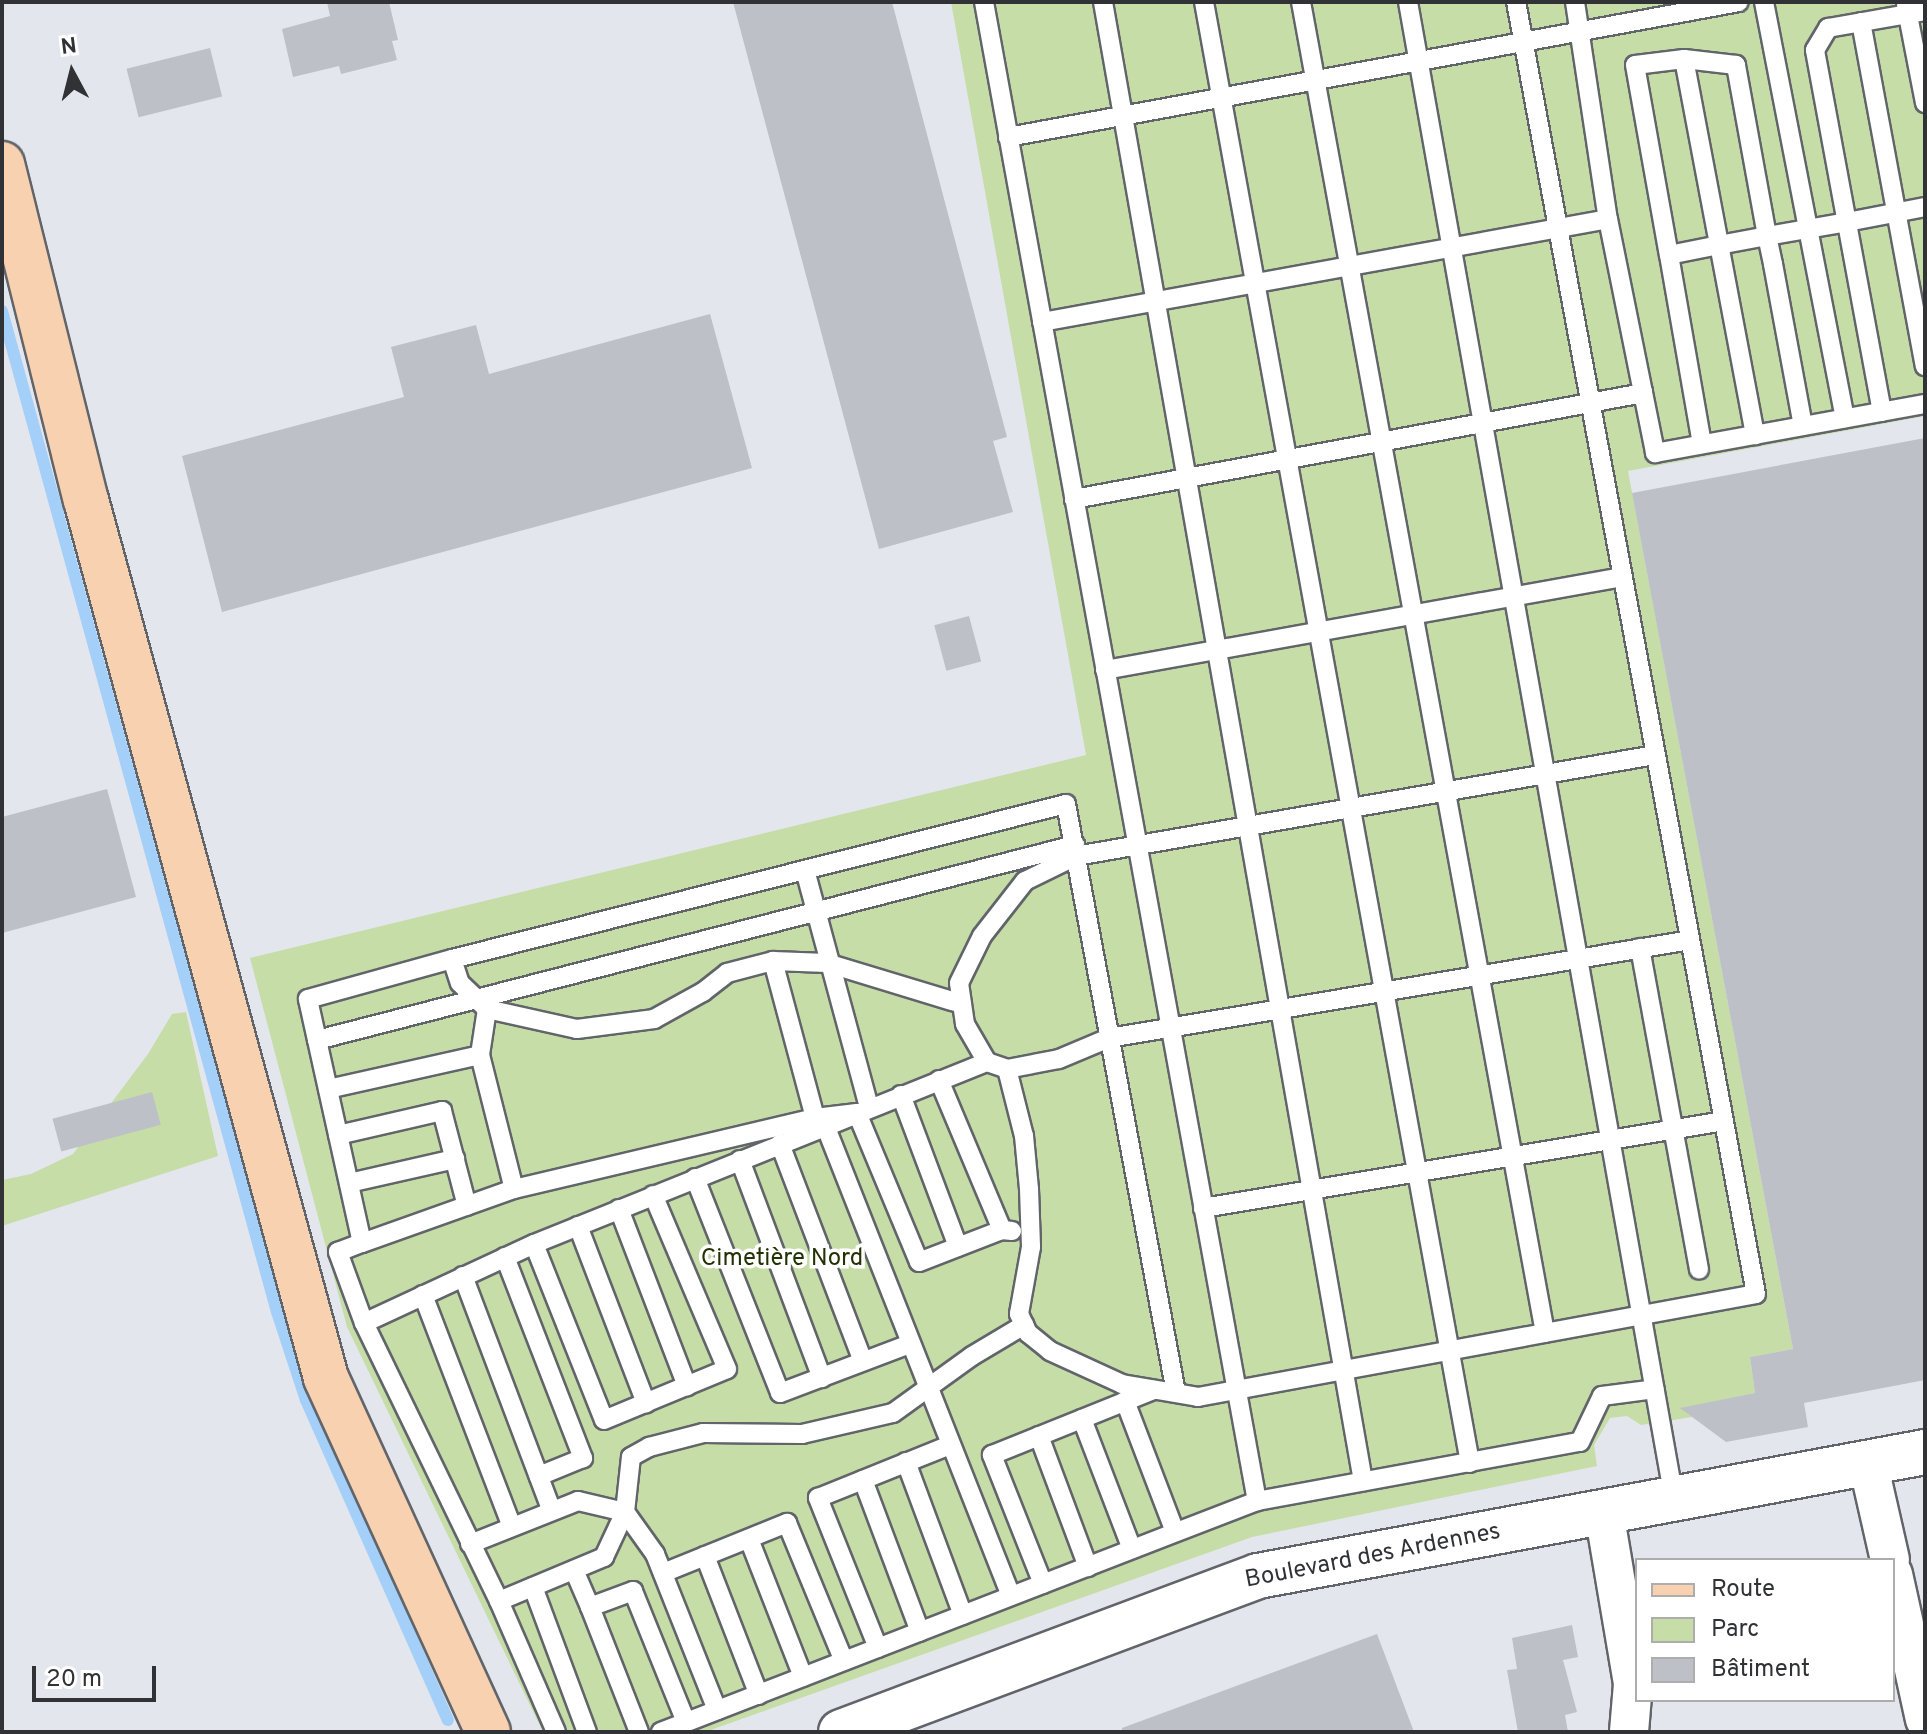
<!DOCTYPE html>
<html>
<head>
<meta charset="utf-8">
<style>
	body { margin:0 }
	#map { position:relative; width:1927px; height:1734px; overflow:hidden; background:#e3e6ed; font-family:Overpass,sans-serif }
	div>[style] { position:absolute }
	.green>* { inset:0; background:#c6dda7 }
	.stream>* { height:12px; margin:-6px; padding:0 6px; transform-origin:6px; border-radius:6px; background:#a4cff8 }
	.building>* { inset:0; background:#bdc0c7; transform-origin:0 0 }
	.roads { filter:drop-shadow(2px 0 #61656a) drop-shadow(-2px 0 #61656a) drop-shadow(0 2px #61656a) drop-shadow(0 -2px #61656a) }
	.service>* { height:18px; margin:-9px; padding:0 9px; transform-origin:9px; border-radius:9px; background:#fff }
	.minor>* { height:38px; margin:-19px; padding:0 19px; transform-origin:19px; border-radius:19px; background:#fff }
	.secondary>* { height:44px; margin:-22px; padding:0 22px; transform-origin:22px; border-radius:22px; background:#fff }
	.primary>* { height:44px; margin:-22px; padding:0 22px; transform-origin:22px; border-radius:22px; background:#f8d1b0 }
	span { translate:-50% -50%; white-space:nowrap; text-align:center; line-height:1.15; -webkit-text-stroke:7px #fff; paint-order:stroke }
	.park-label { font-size:24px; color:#223202 }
	.street-label { font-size:24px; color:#313235 }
	.frame { position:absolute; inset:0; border:4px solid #313235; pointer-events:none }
	.legend { position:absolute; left:1635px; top:1558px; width:260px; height:144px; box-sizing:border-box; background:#fff; border:2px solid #adadae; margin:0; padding:10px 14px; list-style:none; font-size:24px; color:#313235 }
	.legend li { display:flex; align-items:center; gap:16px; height:40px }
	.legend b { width:40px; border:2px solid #adadae }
	.north { position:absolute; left:32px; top:32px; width:80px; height:80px; -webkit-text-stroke:6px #fff; paint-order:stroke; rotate:353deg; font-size:22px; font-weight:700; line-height:32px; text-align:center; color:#313235 }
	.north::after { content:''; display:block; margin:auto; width:28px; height:36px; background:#313235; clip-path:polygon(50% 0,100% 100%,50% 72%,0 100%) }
	.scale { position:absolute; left:32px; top:1666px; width:124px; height:36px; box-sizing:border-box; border:4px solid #313235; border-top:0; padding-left:10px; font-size:24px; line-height:28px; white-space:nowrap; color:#313235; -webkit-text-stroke:6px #fff; paint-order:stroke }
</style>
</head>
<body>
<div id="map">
	<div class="green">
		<i style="clip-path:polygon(951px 2px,1925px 2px,1925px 416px,1628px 471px,1793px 1349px,1750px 1357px,1755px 1393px,1703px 1404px,1692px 1417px,1641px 1425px,1627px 1416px,1610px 1418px,1594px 1445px,1597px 1466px,1252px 1537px,705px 1732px,543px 1732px,347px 1327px,250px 958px,1086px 755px)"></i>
		<i style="clip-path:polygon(186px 1012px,218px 1156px,2px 1226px,2px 1180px,31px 1174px,73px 1154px,148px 1054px,172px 1014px)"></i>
	</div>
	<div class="stream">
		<i style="left:2px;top:311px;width:1038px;rotate:74.64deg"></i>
		<i style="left:277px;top:1312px;width:93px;rotate:71.8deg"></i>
		<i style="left:306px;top:1400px;width:350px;rotate:66.1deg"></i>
	</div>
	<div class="building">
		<i style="clip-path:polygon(327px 2px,389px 2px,398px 40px,392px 41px,397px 60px,341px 74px,339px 66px,293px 77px,282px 29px,330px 16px)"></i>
		<i style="clip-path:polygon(733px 2px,892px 2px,1007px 437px,993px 441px,1013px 512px,879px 549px)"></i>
		<i style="left:210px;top:48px;width:50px;height:86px;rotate:76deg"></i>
		<i style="clip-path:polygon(710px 314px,752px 468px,222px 612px,182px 456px,404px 397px,391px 347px,476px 325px,489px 374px)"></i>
		<i style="clip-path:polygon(1925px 438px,1925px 1380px,1804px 1403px,1808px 1427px,1726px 1442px,1680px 1408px,1755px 1393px,1750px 1357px,1793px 1349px,1632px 493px)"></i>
		<i style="left:969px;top:616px;width:47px;height:36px;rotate:75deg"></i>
		<i style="clip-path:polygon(107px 789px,136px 897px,2px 933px,2px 817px)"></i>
		<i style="left:152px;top:1092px;width:34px;height:103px;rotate:75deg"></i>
		<i style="clip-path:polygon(1572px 1625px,1578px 1657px,1563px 1660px,1577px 1712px,1565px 1715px,1568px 1732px,1518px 1732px,1507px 1670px,1517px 1669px,1512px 1638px)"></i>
		<i style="clip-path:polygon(1377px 1634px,1414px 1732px,1122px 1732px,1122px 1728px)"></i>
	</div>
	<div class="roads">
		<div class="service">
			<i style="left:984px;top:2px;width:1524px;rotate:79.68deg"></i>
			<i style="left:1103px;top:2px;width:1502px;rotate:80.03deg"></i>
			<i style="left:1204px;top:2px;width:1485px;rotate:79.68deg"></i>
			<i style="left:1301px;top:2px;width:1353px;rotate:79.61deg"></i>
			<i style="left:1408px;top:2px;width:1519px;rotate:79.92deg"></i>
			<i style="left:1575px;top:2px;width:219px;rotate:81.4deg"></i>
			<i style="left:1608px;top:219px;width:239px;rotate:78.6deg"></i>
			<i style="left:1655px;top:453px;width:274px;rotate:-10.3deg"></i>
			<i style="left:1764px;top:2px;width:424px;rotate:79deg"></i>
			<i style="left:1906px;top:5px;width:100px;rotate:79deg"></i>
			<i style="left:1861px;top:22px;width:350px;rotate:79.5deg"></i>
			<i style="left:1684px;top:59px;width:383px;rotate:79.3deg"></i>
			<i style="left:1008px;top:137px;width:743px;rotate:-10.46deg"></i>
			<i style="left:1669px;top:255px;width:192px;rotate:80.1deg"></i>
			<i style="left:1042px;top:322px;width:575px;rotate:-10.31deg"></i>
			<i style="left:1882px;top:412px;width:368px;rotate:-100.5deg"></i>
			<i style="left:1815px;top:50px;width:26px;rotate:-59deg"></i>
			<i style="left:1828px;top:28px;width:98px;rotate:-9.9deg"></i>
			<i style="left:1803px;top:426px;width:165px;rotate:-100.5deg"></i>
			<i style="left:1773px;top:264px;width:29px;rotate:-102deg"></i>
			<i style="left:1767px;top:236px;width:174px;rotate:-100.3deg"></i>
			<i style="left:1736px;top:65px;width:52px;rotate:-173.4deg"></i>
			<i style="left:1684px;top:59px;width:49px;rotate:173deg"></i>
			<i style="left:1635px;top:65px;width:193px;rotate:79.9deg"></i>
			<i style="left:1669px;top:255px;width:51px;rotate:-11.3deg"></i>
			<i style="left:1719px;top:245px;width:49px;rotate:-10.6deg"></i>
			<i style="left:1767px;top:236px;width:81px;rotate:-9.9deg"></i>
			<i style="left:1847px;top:222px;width:79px;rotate:-10.9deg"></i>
			<i style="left:1074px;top:499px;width:579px;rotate:-10.55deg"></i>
			<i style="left:1105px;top:670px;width:525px;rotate:-10.2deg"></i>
			<i style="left:805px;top:870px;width:246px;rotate:74.9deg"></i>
			<i style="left:1640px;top:948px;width:327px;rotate:79.6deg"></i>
			<i style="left:452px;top:959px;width:25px;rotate:72deg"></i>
			<i style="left:460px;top:983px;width:37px;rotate:44deg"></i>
			<i style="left:487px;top:1009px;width:92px;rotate:12.5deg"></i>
			<i style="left:577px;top:1029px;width:78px;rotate:-7.4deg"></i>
			<i style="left:654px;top:1019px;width:56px;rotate:-28.9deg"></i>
			<i style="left:703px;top:992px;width:31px;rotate:-38deg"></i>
			<i style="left:727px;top:973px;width:48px;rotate:-14.6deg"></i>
			<i style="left:773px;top:961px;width:54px;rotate:2.1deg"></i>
			<i style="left:827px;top:963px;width:141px;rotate:16.9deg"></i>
			<i style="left:773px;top:961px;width:163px;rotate:75deg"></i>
			<i style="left:487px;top:1009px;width:47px;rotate:98.7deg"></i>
			<i style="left:480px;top:1055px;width:138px;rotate:75.8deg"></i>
			<i style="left:317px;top:1040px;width:783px;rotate:-14.43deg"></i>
			<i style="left:987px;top:1062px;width:44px;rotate:-120.1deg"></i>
			<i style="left:965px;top:1024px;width:41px;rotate:-98.3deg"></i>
			<i style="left:959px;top:983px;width:52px;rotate:-63.9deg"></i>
			<i style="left:982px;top:936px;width:70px;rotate:-52deg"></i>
			<i style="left:1025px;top:881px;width:57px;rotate:-26.1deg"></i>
			<i style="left:1076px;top:856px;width:588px;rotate:-9.9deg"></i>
			<i style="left:1007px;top:1069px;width:69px;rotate:75.8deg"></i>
			<i style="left:1024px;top:1136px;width:53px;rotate:84.6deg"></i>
			<i style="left:1029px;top:1189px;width:58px;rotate:88deg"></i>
			<i style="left:1031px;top:1247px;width:68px;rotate:100.2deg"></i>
			<i style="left:1019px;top:1314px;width:21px;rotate:65deg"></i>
			<i style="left:1028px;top:1333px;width:28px;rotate:39deg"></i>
			<i style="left:1050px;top:1351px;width:79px;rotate:24.6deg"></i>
			<i style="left:1122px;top:1384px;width:77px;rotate:9.7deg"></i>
			<i style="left:1198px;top:1397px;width:567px;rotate:-10.46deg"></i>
			<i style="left:1756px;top:1294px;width:1314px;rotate:-100.52deg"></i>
			<i style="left:939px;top:1080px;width:163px;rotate:67.2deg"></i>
			<i style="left:1002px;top:1230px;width:10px;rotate:6deg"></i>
			<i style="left:328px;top:1089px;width:156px;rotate:-12.6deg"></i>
			<i style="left:901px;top:1095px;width:162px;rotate:69.4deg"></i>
			<i style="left:825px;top:1125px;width:506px;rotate:68.45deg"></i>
			<i style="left:338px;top:1135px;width:107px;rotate:-13deg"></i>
			<i style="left:442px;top:1111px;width:98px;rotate:75.3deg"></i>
			<i style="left:780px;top:1144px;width:232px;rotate:69.1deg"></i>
			<i style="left:740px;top:1160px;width:233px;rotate:69.4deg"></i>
			<i style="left:695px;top:1178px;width:231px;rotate:68.4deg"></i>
			<i style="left:780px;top:1393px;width:139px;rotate:-20.7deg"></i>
			<i style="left:349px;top:1183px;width:109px;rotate:-12.8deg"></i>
			<i style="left:1203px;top:1208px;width:528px;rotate:-9.48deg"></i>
			<i style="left:619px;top:1209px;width:190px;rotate:69deg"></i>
			<i style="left:578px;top:1226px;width:190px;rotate:69deg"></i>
			<i style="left:362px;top:1243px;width:161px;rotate:-19.6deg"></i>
			<i style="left:514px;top:1189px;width:309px;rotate:-13.3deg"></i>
			<i style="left:815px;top:1118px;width:42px;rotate:-6.8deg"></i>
			<i style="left:857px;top:1113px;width:161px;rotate:67.4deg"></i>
			<i style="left:919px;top:1262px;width:89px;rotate:-21.1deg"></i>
			<i style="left:534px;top:1244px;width:189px;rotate:68.3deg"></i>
			<i style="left:604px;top:1420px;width:133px;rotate:-22.5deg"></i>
			<i style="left:727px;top:1369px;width:189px;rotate:-113deg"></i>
			<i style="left:505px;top:1257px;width:216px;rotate:68.8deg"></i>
			<i style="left:583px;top:1458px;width:48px;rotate:157.8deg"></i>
			<i style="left:463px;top:1276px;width:251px;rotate:69.3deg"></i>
			<i style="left:423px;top:1295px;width:248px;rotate:69deg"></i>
			<i style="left:364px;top:1323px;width:187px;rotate:-24.9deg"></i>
			<i style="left:534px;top:1244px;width:488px;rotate:-21.9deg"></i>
			<i style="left:987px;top:1062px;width:21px;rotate:19deg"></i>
			<i style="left:1007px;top:1069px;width:53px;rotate:-10.9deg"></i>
			<i style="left:1059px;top:1059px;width:54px;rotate:-22.8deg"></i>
			<i style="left:1109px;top:1038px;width:589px;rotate:-9.57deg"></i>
			<i style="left:1125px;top:1401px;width:140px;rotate:69.1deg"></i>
			<i style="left:1082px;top:1419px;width:139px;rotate:69deg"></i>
			<i style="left:1039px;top:1436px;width:140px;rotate:69.5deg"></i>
			<i style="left:906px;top:1462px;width:163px;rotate:69.6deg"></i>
			<i style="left:863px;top:1480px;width:162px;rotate:69.4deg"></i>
			<i style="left:749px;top:1539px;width:148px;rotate:68.6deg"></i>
			<i style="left:470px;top:1544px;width:116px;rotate:-21.7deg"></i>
			<i style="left:578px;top:1501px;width:48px;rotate:13.2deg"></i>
			<i style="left:625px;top:1512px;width:52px;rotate:54.5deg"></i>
			<i style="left:655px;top:1554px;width:168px;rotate:68.3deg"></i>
			<i style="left:705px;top:1556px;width:149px;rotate:68.8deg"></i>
			<i style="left:574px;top:1570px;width:40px;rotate:66.6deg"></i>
			<i style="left:590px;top:1607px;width:46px;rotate:-20.4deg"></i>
			<i style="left:633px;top:1591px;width:141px;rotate:68deg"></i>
			<i style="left:663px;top:1573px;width:134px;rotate:-22deg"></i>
			<i style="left:787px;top:1523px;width:149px;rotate:67.6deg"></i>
			<i style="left:1043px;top:1584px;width:139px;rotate:-111.6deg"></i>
			<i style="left:992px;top:1455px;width:175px;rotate:-21.9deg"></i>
			<i style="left:533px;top:1587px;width:155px;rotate:69.6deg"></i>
			<i style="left:499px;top:1601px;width:114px;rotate:-22.7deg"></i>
			<i style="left:604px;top:1557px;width:50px;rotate:-65deg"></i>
			<i style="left:625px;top:1512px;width:55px;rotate:-83.8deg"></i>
			<i style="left:631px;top:1457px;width:21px;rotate:-29deg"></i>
			<i style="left:649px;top:1447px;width:56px;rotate:-14.5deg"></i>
			<i style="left:703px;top:1433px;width:99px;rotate:0.6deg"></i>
			<i style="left:802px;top:1434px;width:93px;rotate:-13deg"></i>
			<i style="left:893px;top:1413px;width:97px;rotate:-35.8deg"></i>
			<i style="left:972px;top:1356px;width:61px;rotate:-30.8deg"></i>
			<i style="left:590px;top:1607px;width:134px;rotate:68.6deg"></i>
			<i style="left:878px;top:1648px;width:162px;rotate:-111.8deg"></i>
			<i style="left:818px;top:1498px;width:142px;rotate:-21.9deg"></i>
			<i style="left:556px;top:1732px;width:143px;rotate:-113.5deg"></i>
			<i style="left:499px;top:1601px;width:309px;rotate:-115.9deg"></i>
			<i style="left:364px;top:1323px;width:76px;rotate:-110.1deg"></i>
			<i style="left:338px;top:1252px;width:26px;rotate:-21deg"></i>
			<i style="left:362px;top:1243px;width:250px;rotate:-102.5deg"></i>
			<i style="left:308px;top:999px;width:149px;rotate:-15.5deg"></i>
			<i style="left:452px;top:959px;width:633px;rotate:-14.17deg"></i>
			<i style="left:1066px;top:804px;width:599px;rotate:79.42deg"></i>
			<i style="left:661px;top:1732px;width:639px;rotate:-21.19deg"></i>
			<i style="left:1257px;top:1501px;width:328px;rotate:-10.4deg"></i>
			<i style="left:1580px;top:1442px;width:51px;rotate:-64.4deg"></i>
			<i style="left:1602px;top:1396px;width:53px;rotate:-7.5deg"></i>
		</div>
		<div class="minor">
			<i style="left:1868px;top:1463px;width:99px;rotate:77.2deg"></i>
			<i style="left:1604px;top:1512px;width:174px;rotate:80.4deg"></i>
			<i style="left:1633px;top:1684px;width:48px;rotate:94.8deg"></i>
			<i style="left:1893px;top:1574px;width:149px;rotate:77.6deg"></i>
		</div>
		<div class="secondary">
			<i style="left:841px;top:1732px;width:445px;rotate:-20.5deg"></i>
			<i style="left:1258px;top:1576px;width:678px;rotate:-10.53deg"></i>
		</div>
		<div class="primary">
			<i style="left:2px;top:164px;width:346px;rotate:76deg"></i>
			<i style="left:86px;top:500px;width:910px;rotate:74.71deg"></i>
			<i style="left:326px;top:1378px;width:389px;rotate:65.4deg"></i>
		</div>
	</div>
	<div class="park-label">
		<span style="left:782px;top:1260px">Cimetière Nord</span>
	</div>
	<div class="street-label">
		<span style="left:1373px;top:1557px;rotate:-11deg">Boulevard des Ardennes</span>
	</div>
	<div class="frame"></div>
	<ul class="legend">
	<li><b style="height:10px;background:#f8d1b0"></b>Route</li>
	<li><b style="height:22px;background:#c6dda7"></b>Parc</li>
	<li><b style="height:22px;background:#bdc0c7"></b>Bâtiment</li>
	</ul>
	<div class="north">N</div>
	<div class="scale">20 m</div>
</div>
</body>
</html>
